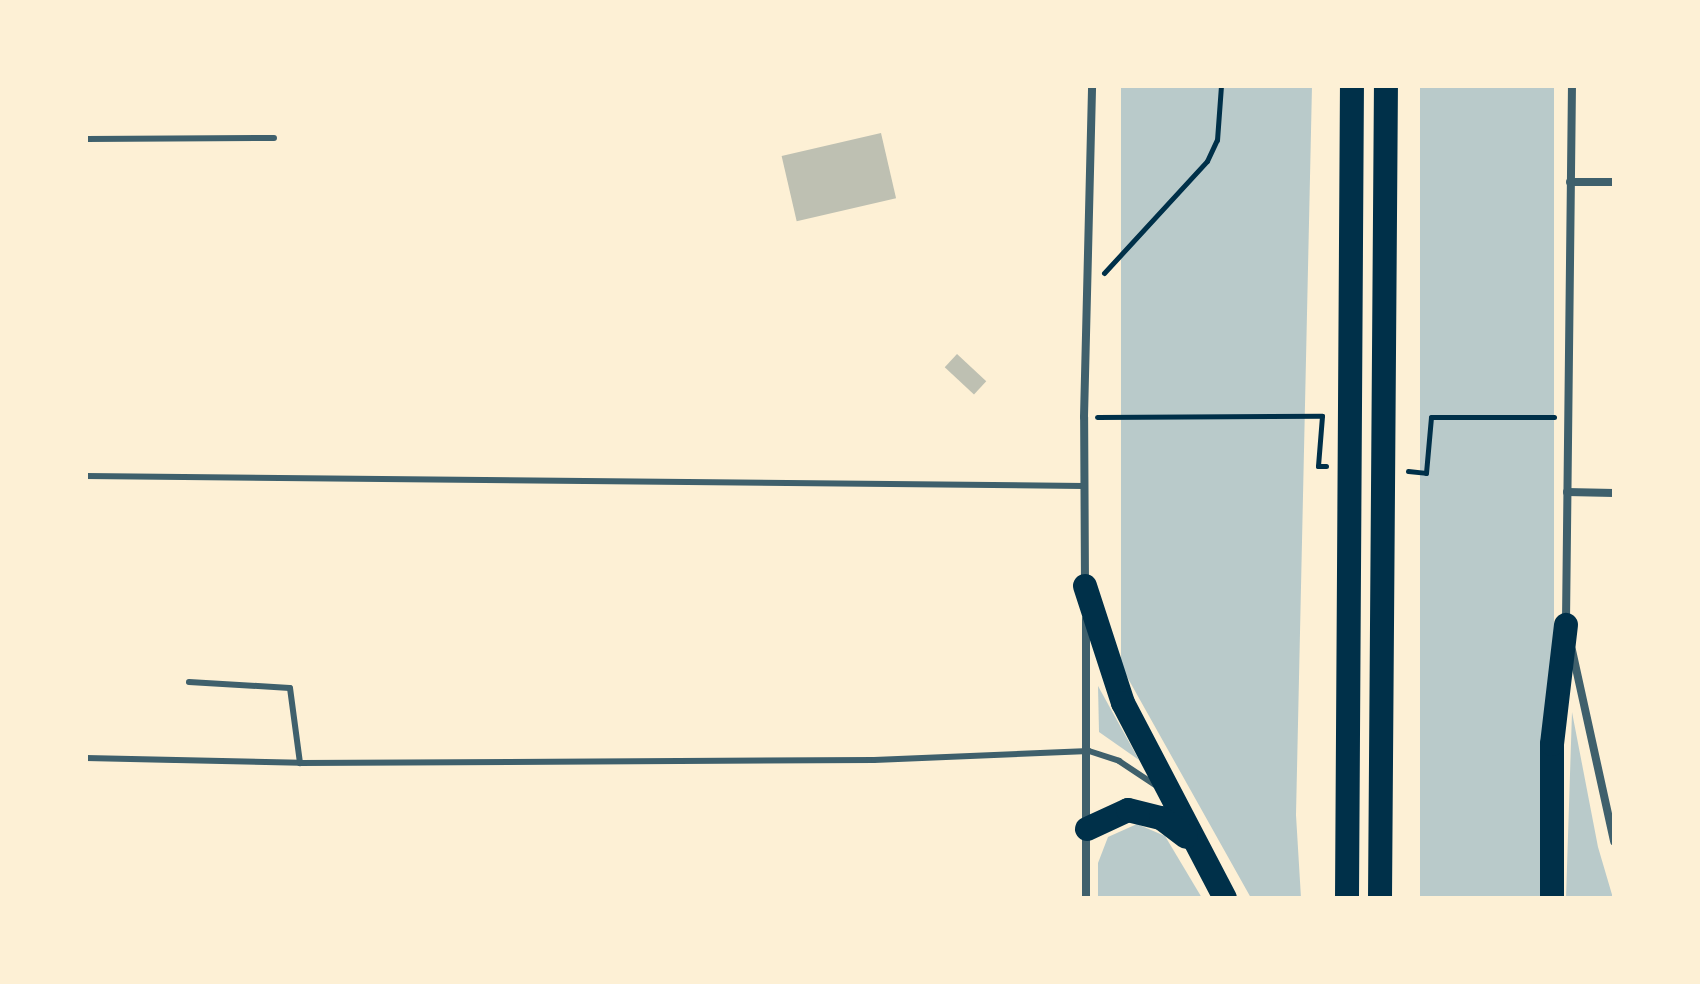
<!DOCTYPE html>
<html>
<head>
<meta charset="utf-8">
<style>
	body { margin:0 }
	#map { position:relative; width:1700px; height:984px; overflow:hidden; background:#fdf0d5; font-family:Figtree,sans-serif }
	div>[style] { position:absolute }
	.green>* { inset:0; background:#b9caca; transform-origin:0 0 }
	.building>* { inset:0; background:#bec0b2; transform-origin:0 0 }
	.path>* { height:5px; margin:-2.5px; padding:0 2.5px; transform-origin:2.5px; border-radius:2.5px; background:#003049 }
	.service>* { height:6px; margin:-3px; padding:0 3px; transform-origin:3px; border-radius:3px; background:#3f606c }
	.minor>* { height:8px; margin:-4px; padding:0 4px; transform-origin:4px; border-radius:4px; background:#3f606c }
	.motorway>* { height:24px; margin:-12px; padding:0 12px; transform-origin:12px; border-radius:12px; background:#003049 }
	span { translate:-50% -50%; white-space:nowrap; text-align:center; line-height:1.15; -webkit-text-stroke:7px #fdf0d5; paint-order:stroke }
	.frame { position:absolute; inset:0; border:88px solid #fdf0d5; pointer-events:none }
</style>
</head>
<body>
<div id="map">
	<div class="green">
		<i style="clip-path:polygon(1121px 86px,1312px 86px,1296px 815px,1301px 898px,1251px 898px,1121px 666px)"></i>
		<i style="left:1420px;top:86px;width:134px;height:812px"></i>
		<i style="clip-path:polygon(1098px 686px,1139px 760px,1099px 732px)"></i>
		<i style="clip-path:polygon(1572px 712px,1598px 847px,1613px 898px,1566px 898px)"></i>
		<i style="clip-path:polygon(1137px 824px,1165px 836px,1202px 898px,1098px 898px,1098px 863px,1108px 837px)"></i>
	</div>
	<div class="building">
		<i style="left:881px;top:133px;width:67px;height:102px;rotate:77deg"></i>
		<i style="left:957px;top:354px;width:40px;height:18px;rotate:43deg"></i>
	</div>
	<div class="path">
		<i style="left:1104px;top:273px;width:152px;rotate:-47.4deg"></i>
		<i style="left:1207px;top:161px;width:23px;rotate:-65deg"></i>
		<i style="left:1217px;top:140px;width:54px;rotate:-85.8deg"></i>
		<i style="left:1097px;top:417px;width:225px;rotate:-0.3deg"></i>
		<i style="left:1322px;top:416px;width:50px;rotate:94.6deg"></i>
		<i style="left:1318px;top:466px;width:8px"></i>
		<i style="left:1408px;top:471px;width:18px;rotate:6deg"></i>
		<i style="left:1426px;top:473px;width:56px;rotate:-84.9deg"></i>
		<i style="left:1431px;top:417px;width:123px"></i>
	</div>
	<div class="service">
		<i style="left:86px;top:139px;width:188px;rotate:-0.3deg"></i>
		<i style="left:86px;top:476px;width:998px;rotate:0.57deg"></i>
		<i style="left:189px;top:682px;width:101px;rotate:3.4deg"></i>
		<i style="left:290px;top:688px;width:76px;rotate:82.4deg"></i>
		<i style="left:86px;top:758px;width:214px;rotate:1.3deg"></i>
		<i style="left:300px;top:763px;width:574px;rotate:-0.3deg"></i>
		<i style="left:874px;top:760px;width:215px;rotate:-2.4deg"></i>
		<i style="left:1089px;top:751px;width:32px;rotate:18deg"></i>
		<i style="left:1119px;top:761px;width:43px;rotate:33.7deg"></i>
	</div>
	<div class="minor">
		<i style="left:1570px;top:182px;width:44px"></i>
		<i style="left:1567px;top:492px;width:47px;rotate:1.2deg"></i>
		<i style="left:1085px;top:585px;width:168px;rotate:-90.3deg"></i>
		<i style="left:1084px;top:417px;width:331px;rotate:-88.6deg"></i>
		<i style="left:1566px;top:621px;width:535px;rotate:-89.36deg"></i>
		<i style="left:1572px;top:650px;width:196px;rotate:77.6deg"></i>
		<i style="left:1086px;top:898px;width:279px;rotate:-90deg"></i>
	</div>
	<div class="motorway">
		<i style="left:1085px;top:586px;width:123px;rotate:72deg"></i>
		<i style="left:1123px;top:703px;width:220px;rotate:62.4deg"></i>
		<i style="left:1087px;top:829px;width:45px;rotate:-24.9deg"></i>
		<i style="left:1128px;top:810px;width:34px;rotate:14deg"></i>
		<i style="left:1161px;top:818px;width:31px;rotate:37deg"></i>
		<i style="left:1347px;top:898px;width:812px;rotate:-89.65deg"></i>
		<i style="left:1380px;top:898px;width:812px;rotate:-89.58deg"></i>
		<i style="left:1552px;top:898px;width:154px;rotate:-90deg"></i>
		<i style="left:1552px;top:744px;width:120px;rotate:-83.3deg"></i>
	</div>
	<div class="frame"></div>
</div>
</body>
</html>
